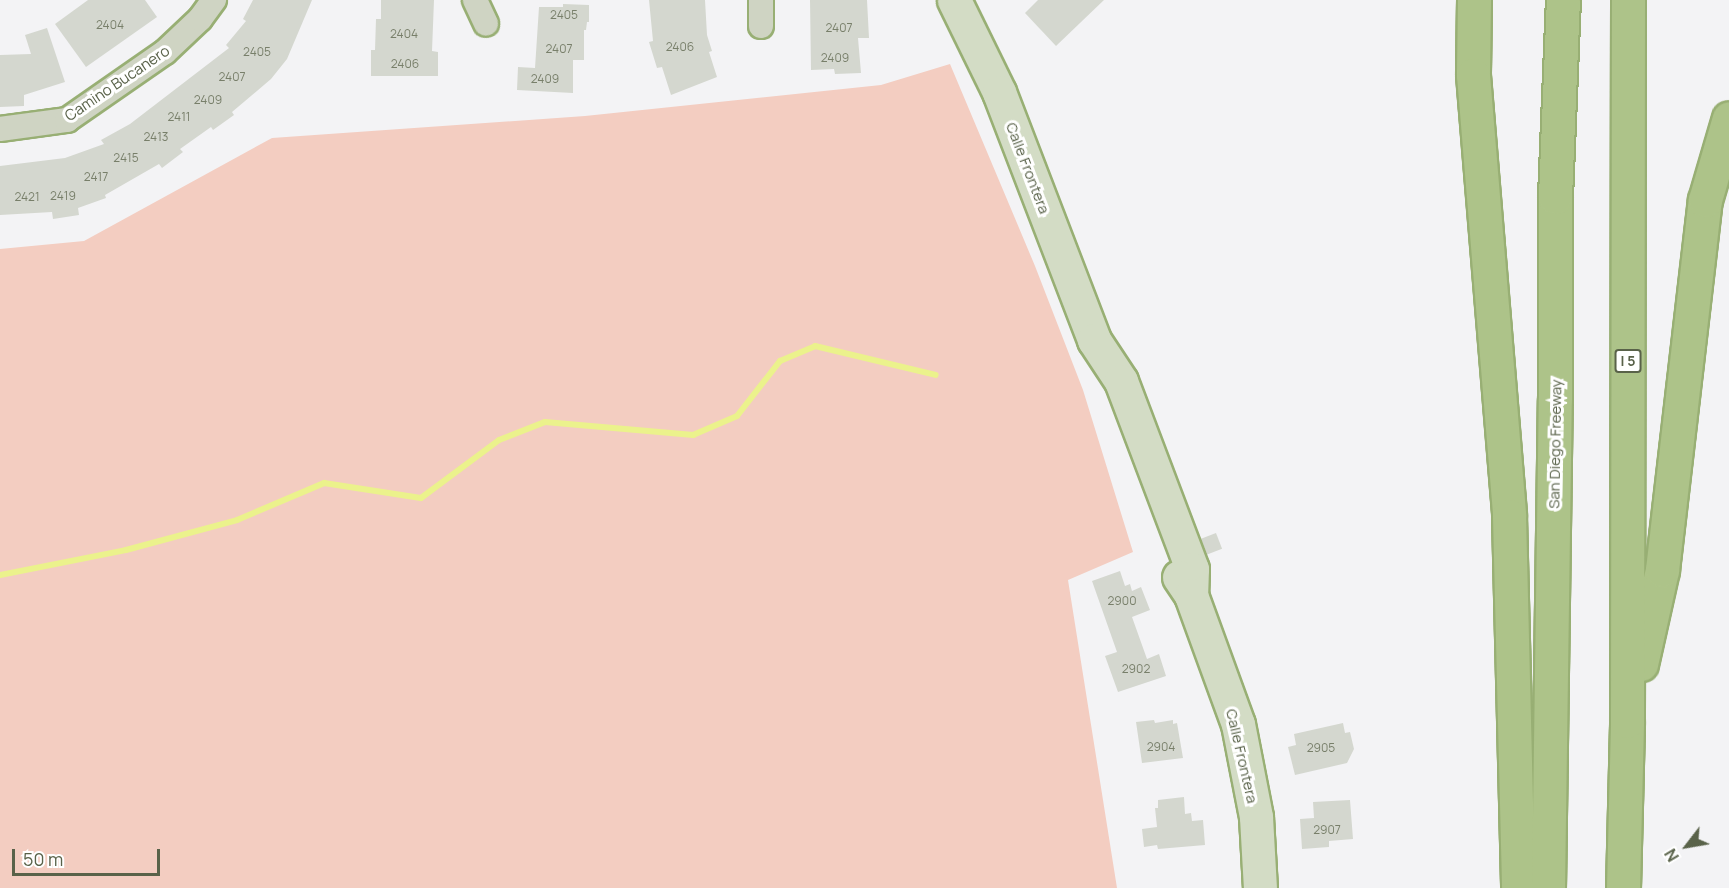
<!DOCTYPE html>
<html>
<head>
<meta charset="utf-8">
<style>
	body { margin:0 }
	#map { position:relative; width:1729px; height:888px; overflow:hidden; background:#f3f3f5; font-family:Manrope,sans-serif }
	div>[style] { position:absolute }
	.green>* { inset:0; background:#f3cdc1 }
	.stream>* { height:6px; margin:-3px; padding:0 3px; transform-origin:3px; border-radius:3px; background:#ebf28c }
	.building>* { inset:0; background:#d4d7cf; transform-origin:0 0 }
	.roads { filter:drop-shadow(2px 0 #98af74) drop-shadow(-2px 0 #98af74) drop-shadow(0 2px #98af74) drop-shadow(0 -2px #98af74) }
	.street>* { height:24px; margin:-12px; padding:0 12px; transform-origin:12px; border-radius:12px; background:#cfd4c3 }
	.secondary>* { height:33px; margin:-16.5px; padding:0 16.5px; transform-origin:16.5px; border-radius:16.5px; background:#d3dcc5 }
	.highway>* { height:33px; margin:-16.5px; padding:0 16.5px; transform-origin:16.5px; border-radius:16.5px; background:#adc389 }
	span { translate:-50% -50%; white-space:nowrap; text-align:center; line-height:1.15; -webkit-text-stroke:6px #fff; paint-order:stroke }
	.number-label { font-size:12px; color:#787f6a }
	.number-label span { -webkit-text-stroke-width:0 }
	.shield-label span { padding:2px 4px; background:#fff; border:2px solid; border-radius:4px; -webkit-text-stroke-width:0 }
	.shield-label { font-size:14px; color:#596249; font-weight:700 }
	.street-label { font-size:15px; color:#596249 }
	.north { position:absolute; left:1657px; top:816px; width:60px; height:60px; -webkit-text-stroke:4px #fff; paint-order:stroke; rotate:239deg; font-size:16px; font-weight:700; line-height:24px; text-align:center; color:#596249 }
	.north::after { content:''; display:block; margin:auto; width:21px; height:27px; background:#596249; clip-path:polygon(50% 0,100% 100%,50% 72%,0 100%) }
	.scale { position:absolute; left:12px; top:849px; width:148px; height:27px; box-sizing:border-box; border:3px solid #596249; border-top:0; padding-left:8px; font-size:18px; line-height:21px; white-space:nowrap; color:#596249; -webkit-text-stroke:4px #fff; paint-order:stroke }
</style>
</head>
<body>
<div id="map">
	<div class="green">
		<i style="clip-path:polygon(950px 64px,1035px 266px,1083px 390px,1133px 552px,1068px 580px,1117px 888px,0 888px,0 249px,84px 241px,272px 138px,585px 116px,881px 85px)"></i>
	</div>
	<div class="stream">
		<i style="left:0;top:575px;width:128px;rotate:-11.2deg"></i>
		<i style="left:126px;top:550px;width:115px;rotate:-15.1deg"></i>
		<i style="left:237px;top:520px;width:95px;rotate:-23deg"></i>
		<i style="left:324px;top:483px;width:98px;rotate:8.8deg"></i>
		<i style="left:421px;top:498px;width:97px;rotate:-36.6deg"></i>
		<i style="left:499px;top:440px;width:49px;rotate:-21.4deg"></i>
		<i style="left:545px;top:422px;width:149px;rotate:5deg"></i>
		<i style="left:693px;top:435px;width:48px;rotate:-23.4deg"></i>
		<i style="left:737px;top:416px;width:70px;rotate:-52deg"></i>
		<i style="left:780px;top:361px;width:38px;rotate:-23deg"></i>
		<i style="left:815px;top:346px;width:124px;rotate:13.5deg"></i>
	</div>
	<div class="building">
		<i style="clip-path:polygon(88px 0,145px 0,157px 17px,86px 67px,55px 24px)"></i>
		<i style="clip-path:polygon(253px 0,312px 0,287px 59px,271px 79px,232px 112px,234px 115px,213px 130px,211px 127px,180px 149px,183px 152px,162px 168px,159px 164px,105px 195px,106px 198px,78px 208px,79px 215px,53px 219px,52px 212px,0 215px,0 166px,65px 158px,104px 144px,101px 140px,130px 124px,229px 48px,226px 45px,246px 21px,243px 19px)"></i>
		<i style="clip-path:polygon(381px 0,434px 0,432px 51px,438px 52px,438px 76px,371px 76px,371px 50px,375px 50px,376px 19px,381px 19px)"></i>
		<i style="clip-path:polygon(649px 0,705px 0,707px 35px,712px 51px,709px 52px,717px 77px,671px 95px,662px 67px,657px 68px,649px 42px,653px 41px)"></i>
		<i style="clip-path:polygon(810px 0,867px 0,869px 38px,858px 38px,861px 73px,835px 74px,834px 69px,811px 70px)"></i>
		<i style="clip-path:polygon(1038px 0,1104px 0,1056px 46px,1025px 13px)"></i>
		<i style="clip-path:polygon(563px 4px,589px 5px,589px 22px,587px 22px,586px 30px,584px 30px,584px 60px,573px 60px,573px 93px,517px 90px,518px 67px,535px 68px,539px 7px,563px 7px)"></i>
		<i style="clip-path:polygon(47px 28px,65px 82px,24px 95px,24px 106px,0 107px,0 55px,31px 54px,25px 35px)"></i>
		<i style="left:1216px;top:533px;width:17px;height:16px;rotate:69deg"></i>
		<i style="clip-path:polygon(1120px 571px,1125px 586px,1130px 584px,1132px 591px,1141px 587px,1150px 610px,1132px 617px,1147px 659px,1159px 654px,1166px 676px,1118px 692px,1105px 656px,1117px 652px,1092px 581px)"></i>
		<i style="clip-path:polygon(1154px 720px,1155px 723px,1173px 720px,1173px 724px,1177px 723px,1183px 758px,1142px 763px,1136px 722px)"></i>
		<i style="clip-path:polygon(1343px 723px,1345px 733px,1350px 732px,1354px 749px,1347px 763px,1295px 775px,1288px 747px,1296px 745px,1294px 734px)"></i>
		<i style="clip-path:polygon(1184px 797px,1185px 814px,1191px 813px,1192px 821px,1203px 820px,1205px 845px,1158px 849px,1157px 845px,1144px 847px,1142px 829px,1157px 827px,1155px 808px,1158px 808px,1158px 800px)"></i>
		<i style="clip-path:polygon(1350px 800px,1353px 839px,1329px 841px,1329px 847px,1302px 849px,1300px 819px,1314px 818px,1313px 802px)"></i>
	</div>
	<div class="roads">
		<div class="street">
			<i style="left:475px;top:0;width:26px;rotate:65deg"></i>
			<i style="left:761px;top:0;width:26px;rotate:90deg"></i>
			<i style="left:0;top:129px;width:68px;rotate:-7.7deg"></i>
			<i style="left:67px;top:120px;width:119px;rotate:-34.8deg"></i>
			<i style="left:165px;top:52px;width:48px;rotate:-43.3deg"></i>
			<i style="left:200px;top:19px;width:24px;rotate:-54deg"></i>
		</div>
		<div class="secondary">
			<i style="left:954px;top:0;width:102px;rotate:63.9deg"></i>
			<i style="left:999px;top:92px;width:266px;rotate:69deg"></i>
			<i style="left:1094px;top:340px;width:49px;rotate:56.6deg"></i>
			<i style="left:1121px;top:381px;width:201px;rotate:69.3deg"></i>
			<i style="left:1192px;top:569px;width:26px;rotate:92deg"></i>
			<i style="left:1179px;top:577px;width:22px;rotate:56deg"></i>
			<i style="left:1191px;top:595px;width:137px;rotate:70deg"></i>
			<i style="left:1238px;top:724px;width:95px;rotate:79deg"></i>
			<i style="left:1256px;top:817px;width:71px;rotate:86.8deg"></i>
		</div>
		<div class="highway">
			<i style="left:1474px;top:0;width:75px;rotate:90.8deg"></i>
			<i style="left:1473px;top:75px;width:442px;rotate:85.3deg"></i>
			<i style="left:1509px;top:516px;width:372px;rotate:88.6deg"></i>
			<i style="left:1641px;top:664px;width:96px;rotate:-77.4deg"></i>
			<i style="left:1662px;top:570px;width:372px;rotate:-83.4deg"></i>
			<i style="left:1705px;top:200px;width:85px;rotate:-73.7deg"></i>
			<i style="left:1548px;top:888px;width:489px;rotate:-89.2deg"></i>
			<i style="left:1555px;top:399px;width:202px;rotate:-90deg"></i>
			<i style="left:1555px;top:197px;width:197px;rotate:-87.7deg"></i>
			<i style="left:1623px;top:888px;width:167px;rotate:-88.6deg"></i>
			<i style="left:1627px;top:721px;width:721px;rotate:-89.92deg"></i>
		</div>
	</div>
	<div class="number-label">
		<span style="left:564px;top:15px">2405</span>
		<span style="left:110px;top:25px">2404</span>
		<span style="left:839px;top:28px">2407</span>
		<span style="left:404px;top:34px">2404</span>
		<span style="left:680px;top:47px">2406</span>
		<span style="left:559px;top:49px">2407</span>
		<span style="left:257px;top:52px">2405</span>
		<span style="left:835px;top:58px">2409</span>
		<span style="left:405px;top:64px">2406</span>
		<span style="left:232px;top:77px">2407</span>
		<span style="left:545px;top:79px">2409</span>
		<span style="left:208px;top:100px">2409</span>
		<span style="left:179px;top:117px">2411</span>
		<span style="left:156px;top:137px">2413</span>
		<span style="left:126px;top:158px">2415</span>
		<span style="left:96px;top:177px">2417</span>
		<span style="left:63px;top:196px">2419</span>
		<span style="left:27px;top:197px">2421</span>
		<span style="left:1122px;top:601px">2900</span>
		<span style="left:1136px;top:669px">2902</span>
		<span style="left:1161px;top:747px">2904</span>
		<span style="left:1321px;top:748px">2905</span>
		<span style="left:1327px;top:830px">2907</span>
	</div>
	<div class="shield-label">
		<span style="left:1628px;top:361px">I 5</span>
	</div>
	<div class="street-label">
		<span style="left:117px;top:83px;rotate:-34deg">Camino Bucanero</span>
		<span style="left:1028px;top:168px;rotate:69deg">Calle Frontera</span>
		<span style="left:1555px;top:444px;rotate:-89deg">San Diego Freeway</span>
		<span style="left:1242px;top:756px;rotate:77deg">Calle Frontera</span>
	</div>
	<div class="north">N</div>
	<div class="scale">50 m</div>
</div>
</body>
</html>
